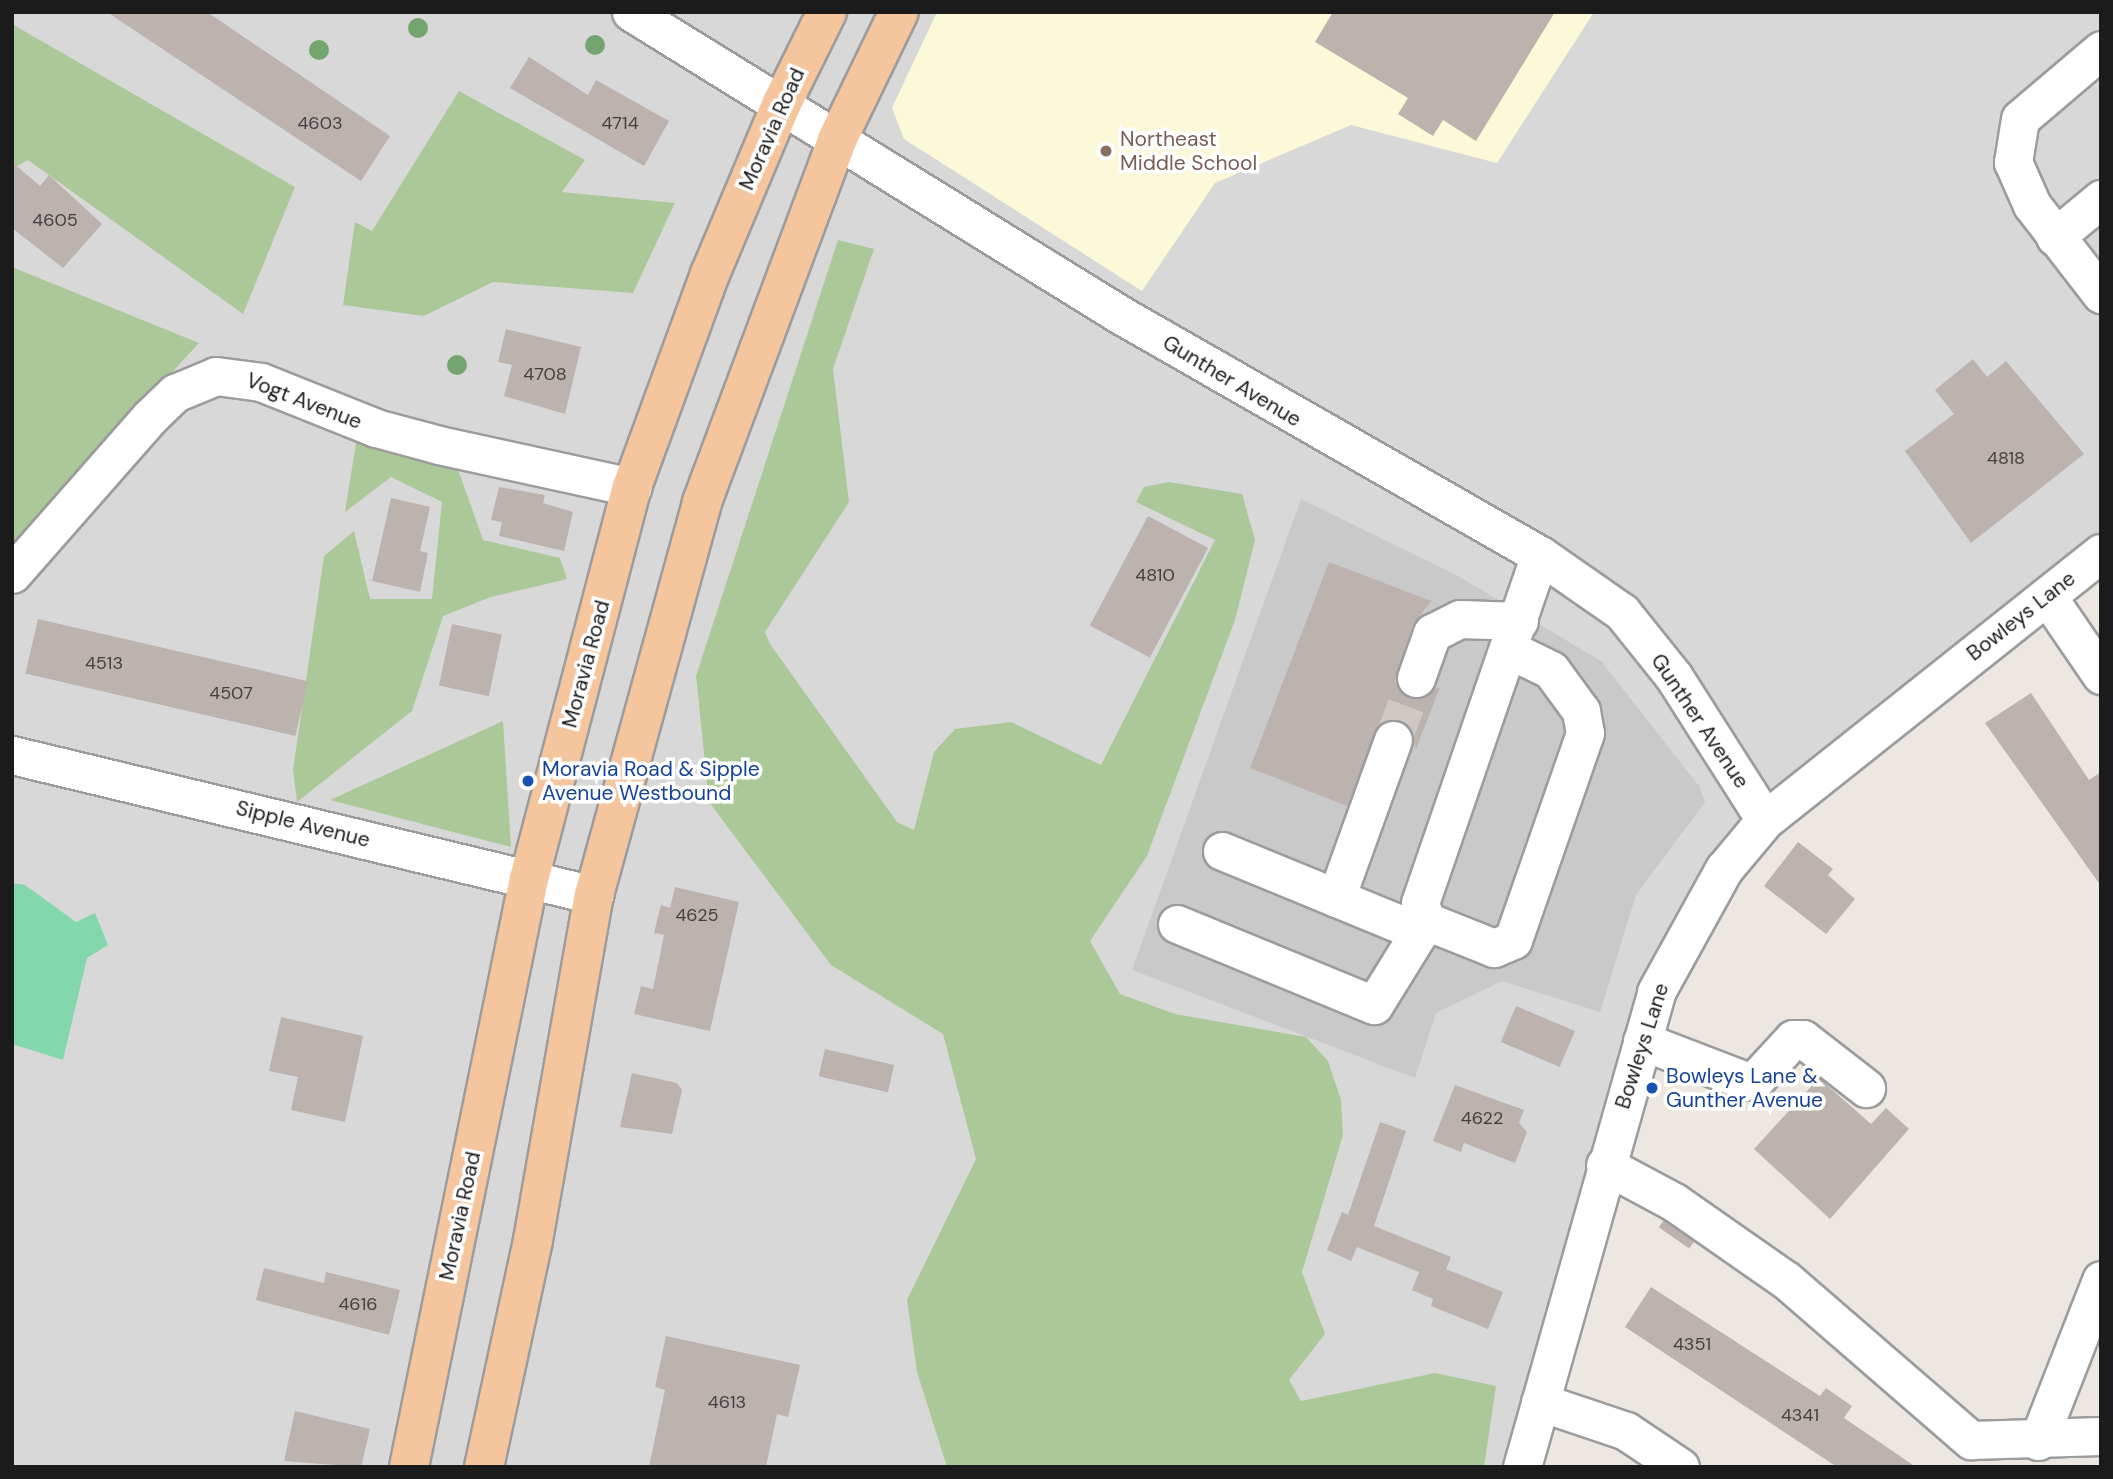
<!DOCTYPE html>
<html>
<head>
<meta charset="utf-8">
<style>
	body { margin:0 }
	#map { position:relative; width:2113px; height:1479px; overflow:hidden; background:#ece7e1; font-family:"DM Sans",sans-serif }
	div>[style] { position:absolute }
	.residential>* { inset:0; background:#d9d8d8 }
	.education>* { inset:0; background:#fcf9d9 }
	.religious>* { inset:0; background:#c9c9c9 }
	.forest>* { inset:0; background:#abc998 }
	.pitch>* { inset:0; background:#83d7ad }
	.building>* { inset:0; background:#bcb2ae; transform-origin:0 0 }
	.minor-tunnel>* { height:37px; margin-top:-18.5px; transform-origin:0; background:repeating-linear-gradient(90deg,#cdc8c3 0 37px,transparent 0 55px) }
	.roads { filter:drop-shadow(2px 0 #9c9c9c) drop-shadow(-2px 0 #9c9c9c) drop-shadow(0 2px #9c9c9c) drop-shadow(0 -2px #9c9c9c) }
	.minor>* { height:37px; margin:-18.5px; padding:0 18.5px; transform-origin:18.5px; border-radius:18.5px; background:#fff }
	.major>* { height:38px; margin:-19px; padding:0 19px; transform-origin:19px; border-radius:19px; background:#f5c59d }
	.trees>* { width:20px; height:20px; margin:-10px; border-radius:50%; background:#75a56f }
	.dots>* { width:19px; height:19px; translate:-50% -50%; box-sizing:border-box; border:4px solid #fff; border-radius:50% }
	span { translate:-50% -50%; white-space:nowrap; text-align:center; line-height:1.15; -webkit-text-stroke:7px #fff; paint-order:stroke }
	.number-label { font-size:18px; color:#434140 }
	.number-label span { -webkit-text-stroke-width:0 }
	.street-label { font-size:21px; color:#1b1b1b }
	.education-label { font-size:21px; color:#785e54 }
	.left { translate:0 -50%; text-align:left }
	.transit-label { font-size:21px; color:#164399 }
	.frame { position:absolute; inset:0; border:14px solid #1b1b1b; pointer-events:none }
</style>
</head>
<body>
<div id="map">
	<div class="residential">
		<i style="clip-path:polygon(12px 12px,2101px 12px,2101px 553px,1765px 820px,1686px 929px,1522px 1467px,12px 1467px)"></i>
	</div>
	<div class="education">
		<i style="clip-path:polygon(937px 12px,1594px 12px,1497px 163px,1351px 125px,1215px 183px,1142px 291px,904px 139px,892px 108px)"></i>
	</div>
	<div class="religious">
		<i style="clip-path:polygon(1301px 499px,1458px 576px,1601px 661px,1699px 786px,1705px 802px,1636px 895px,1600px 1012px,1502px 981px,1436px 1013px,1415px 1078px,1132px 970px)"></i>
	</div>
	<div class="forest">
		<i style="clip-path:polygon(12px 24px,295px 187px,243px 314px,28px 160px,12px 169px)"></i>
		<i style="clip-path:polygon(459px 91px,585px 160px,562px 192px,675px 203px,633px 293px,493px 282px,424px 316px,343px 305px,355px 222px,372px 231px)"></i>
		<i style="clip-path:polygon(838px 240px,874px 249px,833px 369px,849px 502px,765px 632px,770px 644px,897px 822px,914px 830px,934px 752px,955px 729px,1011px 722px,1101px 765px,1215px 540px,1136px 502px,1144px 487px,1169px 482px,1242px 494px,1255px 540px,1235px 620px,1147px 856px,1090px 941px,1120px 994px,1175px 1014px,1306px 1037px,1328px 1061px,1341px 1100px,1343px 1135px,1302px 1272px,1325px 1334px,1289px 1380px,1301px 1401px,1435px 1373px,1496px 1386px,1484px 1467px,947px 1467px,917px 1372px,907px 1300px,976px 1159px,943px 1034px,831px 965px,709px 802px,696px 676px)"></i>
		<i style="clip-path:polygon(12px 267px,199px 343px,12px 547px)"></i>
		<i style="clip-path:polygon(356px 443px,458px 469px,483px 540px,560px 558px,567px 579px,491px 597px,443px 616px,412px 711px,297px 802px,293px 770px,324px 556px,354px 531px,370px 599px,432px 599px,442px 502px,391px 477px,345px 512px)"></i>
		<i style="clip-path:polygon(503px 721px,511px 847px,330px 800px)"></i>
	</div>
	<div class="pitch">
		<i style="clip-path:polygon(12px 883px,25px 885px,76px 922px,95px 913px,108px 945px,87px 958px,63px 1060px,12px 1044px)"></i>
	</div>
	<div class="building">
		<i style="clip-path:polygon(107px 12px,207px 12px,390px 136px,361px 181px)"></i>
		<i style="clip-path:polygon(1333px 12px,1555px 12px,1476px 141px,1443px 120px,1433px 136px,1398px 114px,1408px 98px,1315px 42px)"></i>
		<i style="clip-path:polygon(529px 57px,588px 95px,596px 80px,669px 121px,644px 166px,510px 88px)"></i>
		<i style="clip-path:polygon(12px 162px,40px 186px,49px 175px,102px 224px,63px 268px,12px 228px)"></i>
		<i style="clip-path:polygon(506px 329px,581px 347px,565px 414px,504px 396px,512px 365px,498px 362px)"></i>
		<i style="clip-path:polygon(1973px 359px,1987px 377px,2006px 361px,2084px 454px,1971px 543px,1905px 451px,1954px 414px,1935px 390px)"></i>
		<i style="clip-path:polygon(499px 487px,545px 495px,543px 503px,573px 512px,564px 551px,499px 536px,502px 522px,491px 520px)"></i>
		<i style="clip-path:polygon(391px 498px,430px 507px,420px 551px,428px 553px,420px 592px,372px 581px)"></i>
		<i style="left:1148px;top:516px;width:68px;height:124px;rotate:28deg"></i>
		<i style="clip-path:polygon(1329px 562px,1431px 601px,1412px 626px,1395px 681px,1410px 698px,1420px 698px,1440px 687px,1416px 749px,1409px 727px,1401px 721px,1379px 724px,1347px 806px,1250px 768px)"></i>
		<i style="left:38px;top:619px;width:277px;height:56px;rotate:13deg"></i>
		<i style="left:452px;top:624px;width:51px;height:63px;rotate:12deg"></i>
		<i style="clip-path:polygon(2031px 693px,2089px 780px,2101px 772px,2101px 886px,1985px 723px)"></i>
		<i style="clip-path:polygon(1798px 842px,1833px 869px,1828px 875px,1855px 899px,1826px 934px,1764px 886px)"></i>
		<i style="clip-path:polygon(675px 887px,739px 902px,710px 1031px,634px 1014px,641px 986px,653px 989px,664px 935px,654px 933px,661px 905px,670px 908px)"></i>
		<i style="left:1516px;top:1006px;width:64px;height:39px;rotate:23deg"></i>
		<i style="clip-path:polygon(281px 1017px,363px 1036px,345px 1122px,291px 1110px,298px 1077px,269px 1071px)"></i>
		<i style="left:825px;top:1049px;width:71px;height:28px;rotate:13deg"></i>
		<i style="clip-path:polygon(632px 1073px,677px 1083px,682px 1090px,672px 1134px,620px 1127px)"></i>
		<i style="clip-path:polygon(1819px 1078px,1871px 1124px,1886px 1108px,1909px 1129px,1830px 1219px,1754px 1149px)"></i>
		<i style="clip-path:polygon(1455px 1085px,1524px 1110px,1519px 1123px,1527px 1132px,1515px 1163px,1464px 1143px,1461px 1152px,1433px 1141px)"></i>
		<i style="clip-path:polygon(1380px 1122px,1406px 1131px,1374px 1226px,1451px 1257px,1446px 1269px,1503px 1292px,1488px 1329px,1431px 1306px,1433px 1299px,1412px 1290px,1419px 1272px,1357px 1247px,1351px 1261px,1327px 1250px,1342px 1212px,1348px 1215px)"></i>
		<i style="left:1664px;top:1220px;width:37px;height:9px;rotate:35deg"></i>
		<i style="clip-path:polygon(264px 1268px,324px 1283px,326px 1272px,400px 1290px,389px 1335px,256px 1300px)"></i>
		<i style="clip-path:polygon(1651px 1287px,1820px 1396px,1826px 1388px,1852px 1406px,1844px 1418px,1916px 1467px,1837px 1467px,1625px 1327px)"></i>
		<i style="clip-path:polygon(666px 1336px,800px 1365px,788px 1417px,777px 1414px,766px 1467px,649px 1467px,665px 1390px,655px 1387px)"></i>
		<i style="clip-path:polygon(295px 1411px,370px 1429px,361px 1467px,284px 1461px)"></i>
	</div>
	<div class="minor-tunnel">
		<i style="left:1393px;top:740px;width:66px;rotate:-69.6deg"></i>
	</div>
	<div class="roads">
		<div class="minor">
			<i style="left:631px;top:12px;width:574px;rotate:31.75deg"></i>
			<i style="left:1119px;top:314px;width:485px;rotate:29.8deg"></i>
			<i style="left:1540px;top:555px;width:100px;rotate:34.8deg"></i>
			<i style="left:1622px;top:612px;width:83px;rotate:51.3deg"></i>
			<i style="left:1674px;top:677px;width:169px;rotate:57.5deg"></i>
			<i style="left:2101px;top:50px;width:106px;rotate:139.6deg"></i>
			<i style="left:2020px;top:119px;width:44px;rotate:99.2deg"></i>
			<i style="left:2013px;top:162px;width:47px;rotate:66.2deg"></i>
			<i style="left:2032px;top:205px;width:113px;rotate:52.2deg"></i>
			<i style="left:2055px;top:237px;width:60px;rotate:-39.6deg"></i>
			<i style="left:12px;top:574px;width:209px;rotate:-48.7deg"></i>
			<i style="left:150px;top:417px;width:35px;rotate:-44deg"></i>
			<i style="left:175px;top:393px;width:44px;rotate:-22.5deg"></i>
			<i style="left:216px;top:376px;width:45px;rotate:7.6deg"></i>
			<i style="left:261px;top:382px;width:124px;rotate:21.8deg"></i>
			<i style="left:376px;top:428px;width:65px;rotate:15.1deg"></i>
			<i style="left:439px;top:445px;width:198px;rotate:12.3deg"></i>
			<i style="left:2047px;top:596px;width:96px;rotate:55.6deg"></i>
			<i style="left:1510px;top:650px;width:46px;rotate:26deg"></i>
			<i style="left:1551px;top:670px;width:51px;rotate:53.8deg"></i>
			<i style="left:1581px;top:711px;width:22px;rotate:80deg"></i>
			<i style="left:1585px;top:733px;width:219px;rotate:109.2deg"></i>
			<i style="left:1513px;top:940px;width:21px;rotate:157deg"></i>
			<i style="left:1494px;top:948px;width:73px;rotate:-158.3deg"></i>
			<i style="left:1426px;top:921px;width:19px;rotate:-108deg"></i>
			<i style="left:1420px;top:903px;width:368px;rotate:-71deg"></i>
			<i style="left:1416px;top:678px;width:48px;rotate:-70.4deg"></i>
			<i style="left:1432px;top:633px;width:31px;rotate:-27deg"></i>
			<i style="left:1460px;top:619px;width:59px;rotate:1.9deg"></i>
			<i style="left:12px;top:755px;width:599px;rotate:13.53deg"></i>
			<i style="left:1222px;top:851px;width:211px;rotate:22.3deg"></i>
			<i style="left:1336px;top:898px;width:168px;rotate:-70.2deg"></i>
			<i style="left:1177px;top:924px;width:213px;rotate:22.4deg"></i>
			<i style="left:1374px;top:1005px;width:99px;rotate:-58.2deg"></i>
			<i style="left:1642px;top:1041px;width:111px;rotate:21deg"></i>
			<i style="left:1746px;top:1081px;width:11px;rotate:-15deg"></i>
			<i style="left:1757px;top:1078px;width:53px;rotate:-47.3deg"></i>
			<i style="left:1793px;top:1039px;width:10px"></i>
			<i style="left:1803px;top:1039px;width:80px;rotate:37.9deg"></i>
			<i style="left:1605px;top:1165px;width:78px;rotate:28.2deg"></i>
			<i style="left:1674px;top:1202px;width:136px;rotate:34.9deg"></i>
			<i style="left:1786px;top:1280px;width:245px;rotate:40.9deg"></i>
			<i style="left:1971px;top:1440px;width:130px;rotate:-1.8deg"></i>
			<i style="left:1540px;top:1402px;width:91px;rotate:18.6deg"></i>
			<i style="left:1626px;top:1431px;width:65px;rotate:33.7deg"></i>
			<i style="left:2038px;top:1441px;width:173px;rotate:-68.6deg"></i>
			<i style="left:1522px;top:1467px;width:494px;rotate:-74.2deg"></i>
			<i style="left:1656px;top:992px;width:141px;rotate:-61.1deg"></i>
			<i style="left:1724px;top:869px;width:64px;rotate:-50.1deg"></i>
			<i style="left:1765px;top:820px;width:429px;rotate:-38.5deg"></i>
		</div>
		<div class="major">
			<i style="left:409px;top:1467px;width:600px;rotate:-78.47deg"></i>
			<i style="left:529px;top:879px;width:405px;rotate:-75.3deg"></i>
			<i style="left:632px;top:487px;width:227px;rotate:-69.9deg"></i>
			<i style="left:710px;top:274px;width:186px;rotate:-67.2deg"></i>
			<i style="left:782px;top:103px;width:102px;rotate:-63.7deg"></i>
			<i style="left:484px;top:1467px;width:232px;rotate:-77.8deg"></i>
			<i style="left:533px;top:1240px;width:350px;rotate:-80deg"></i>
			<i style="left:594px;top:895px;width:408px;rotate:-74.6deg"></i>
			<i style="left:702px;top:502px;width:386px;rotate:-69.5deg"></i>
			<i style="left:837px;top:140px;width:142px;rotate:-64.2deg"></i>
		</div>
	</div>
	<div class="trees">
		<i style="left:418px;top:28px"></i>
		<i style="left:595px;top:45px"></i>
		<i style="left:319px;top:50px"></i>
		<i style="left:457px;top:365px"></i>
	</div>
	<div class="dots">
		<i style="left:1106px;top:151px;background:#8d6e63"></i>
		<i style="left:528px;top:781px;background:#1a4fb4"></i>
		<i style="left:1652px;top:1088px;background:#1a4fb4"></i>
	</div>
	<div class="number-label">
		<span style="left:320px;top:123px">4603</span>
		<span style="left:620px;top:123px">4714</span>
		<span style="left:55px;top:220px">4605</span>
		<span style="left:545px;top:374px">4708</span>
		<span style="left:2006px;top:458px">4818</span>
		<span style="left:1155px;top:575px">4810</span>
		<span style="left:104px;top:663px">4513</span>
		<span style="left:231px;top:693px">4507</span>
		<span style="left:697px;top:915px">4625</span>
		<span style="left:1482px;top:1118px">4622</span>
		<span style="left:358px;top:1304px">4616</span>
		<span style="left:1692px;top:1344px">4351</span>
		<span style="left:727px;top:1402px">4613</span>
		<span style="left:1800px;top:1415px">4341</span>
	</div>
	<div class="street-label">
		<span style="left:772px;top:129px;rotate:-66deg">Moravia Road</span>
		<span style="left:1232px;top:381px;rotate:31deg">Gunther Avenue</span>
		<span style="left:304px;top:401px;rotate:21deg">Vogt Avenue</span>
		<span style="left:2021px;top:616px;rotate:-38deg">Bowleys Lane</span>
		<span style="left:586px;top:664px;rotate:-75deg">Moravia Road</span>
		<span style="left:1700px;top:721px;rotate:56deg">Gunther Avenue</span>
		<span style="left:303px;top:824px;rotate:14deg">Sipple Avenue</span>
		<span style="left:1642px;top:1046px;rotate:-72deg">Bowleys Lane</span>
		<span style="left:460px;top:1216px;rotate:-78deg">Moravia Road</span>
	</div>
	<div class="education-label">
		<span class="left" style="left:1120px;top:151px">Northeast<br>Middle School</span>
	</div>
	<div class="transit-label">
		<span class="left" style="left:542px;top:781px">Moravia Road &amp; Sipple<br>Avenue Westbound</span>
		<span class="left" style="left:1666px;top:1088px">Bowleys Lane &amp;<br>Gunther Avenue</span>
	</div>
	<div class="frame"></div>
</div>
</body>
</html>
